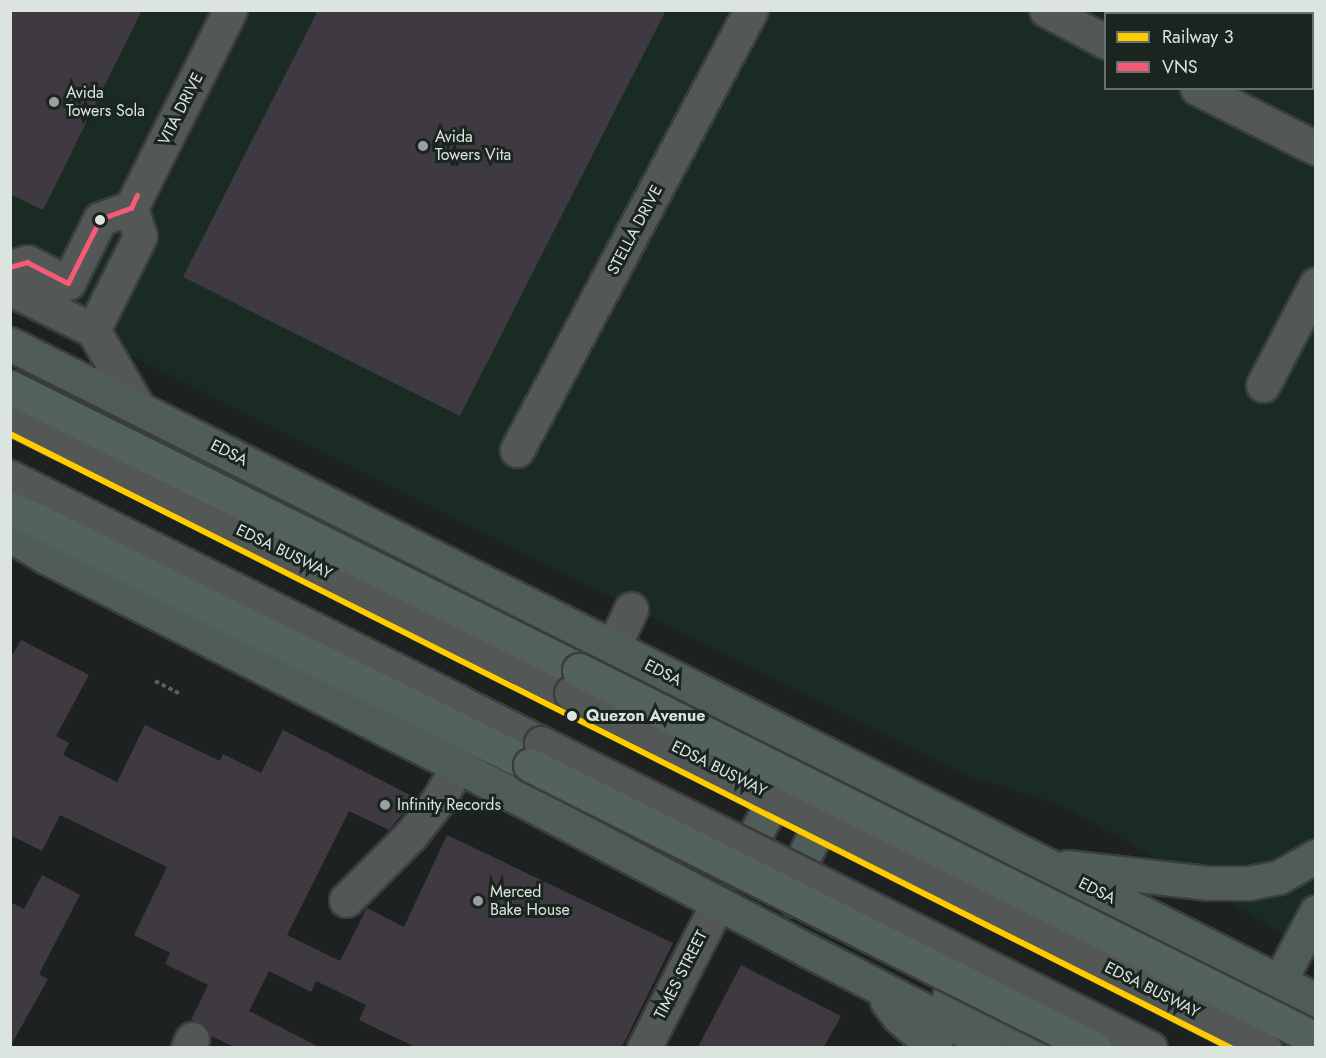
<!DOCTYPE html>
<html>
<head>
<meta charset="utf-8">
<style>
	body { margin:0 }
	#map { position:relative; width:1326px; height:1058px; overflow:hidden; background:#1d2220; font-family:Jost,sans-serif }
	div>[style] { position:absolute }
	.built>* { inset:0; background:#1a2b23 }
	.building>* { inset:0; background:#3f3a42 }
	.path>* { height:4px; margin-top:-2px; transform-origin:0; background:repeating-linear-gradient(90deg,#595e5c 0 4.5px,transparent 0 7.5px) }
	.roads { filter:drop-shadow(2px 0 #3a3e3c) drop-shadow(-2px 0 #3a3e3c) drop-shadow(0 2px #3a3e3c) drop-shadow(0 -2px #3a3e3c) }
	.minor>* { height:33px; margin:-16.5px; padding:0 16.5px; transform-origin:16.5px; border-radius:16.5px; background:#535856 }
	.major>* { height:33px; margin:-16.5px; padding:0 16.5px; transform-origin:16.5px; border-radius:16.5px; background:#4f5c57 }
	.highway>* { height:33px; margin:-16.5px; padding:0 16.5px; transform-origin:16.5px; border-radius:16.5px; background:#53635c }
	.bridges { filter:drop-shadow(2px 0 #3a3e3c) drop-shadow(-2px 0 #3a3e3c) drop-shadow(0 2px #3a3e3c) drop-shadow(0 -2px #3a3e3c) }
	.minor-bridge>* { height:33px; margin:-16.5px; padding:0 16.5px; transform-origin:16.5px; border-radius:16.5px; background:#535856 }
	.highway-bridge>* { height:33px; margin:-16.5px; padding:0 16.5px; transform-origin:16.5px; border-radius:16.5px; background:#53635c }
	.bus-1>* { height:4.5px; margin:-2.25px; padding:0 2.25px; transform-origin:2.25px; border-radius:2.25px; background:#f75a77 }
	.rail-1>* { height:6px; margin:-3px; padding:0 3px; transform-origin:3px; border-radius:3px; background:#fc0 }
	.dots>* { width:16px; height:16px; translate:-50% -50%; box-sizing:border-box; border:3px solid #1a2520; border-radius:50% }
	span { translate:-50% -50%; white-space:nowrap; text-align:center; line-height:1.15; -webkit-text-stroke:6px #1a2520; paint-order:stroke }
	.poi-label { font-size:16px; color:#dce4e0 }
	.left { translate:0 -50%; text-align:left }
	.street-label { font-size:16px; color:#dce4e0 }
	.stop-label { font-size:16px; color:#dce4e0; font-weight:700 }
	.frame { position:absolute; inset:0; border:12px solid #dce4e0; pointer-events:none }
	.legend { position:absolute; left:1104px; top:12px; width:210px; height:78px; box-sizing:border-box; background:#1a2520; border:2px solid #68716d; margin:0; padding:8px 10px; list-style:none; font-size:18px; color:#dce4e0 }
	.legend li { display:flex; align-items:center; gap:12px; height:30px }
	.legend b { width:30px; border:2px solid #68716d }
</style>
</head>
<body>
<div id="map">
	<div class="built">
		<i style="clip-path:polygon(evenodd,10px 11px,1315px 11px,1315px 953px,1122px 839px,1058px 804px,964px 775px,11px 295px,10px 11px,1106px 14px,1312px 14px,1312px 88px,1106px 88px,1106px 14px)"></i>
	</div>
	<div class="building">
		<i style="clip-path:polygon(10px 10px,142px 10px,43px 210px,10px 194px)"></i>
		<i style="clip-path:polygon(318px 10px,666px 10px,460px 416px,183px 277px)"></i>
		<i style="clip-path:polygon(21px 640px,89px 675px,56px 736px,69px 743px,63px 755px,117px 782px,145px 725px,220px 761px,223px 754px,261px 773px,283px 730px,416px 798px,389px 830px,349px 811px,287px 935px,340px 961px,367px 908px,404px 927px,447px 835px,673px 943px,622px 1047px,415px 1047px,359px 1020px,366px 1005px,316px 981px,311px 992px,269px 971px,249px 1011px,319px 1047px,234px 1047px,211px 1036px,207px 1028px,200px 1022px,191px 1020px,208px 985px,165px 964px,170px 953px,134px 935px,167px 867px,60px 815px,42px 851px,10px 835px,10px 659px)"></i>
		<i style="clip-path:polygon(42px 875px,80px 895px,39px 974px,48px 979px,10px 1047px,10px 902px,24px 909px)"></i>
		<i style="clip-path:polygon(741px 965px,841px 1016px,824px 1047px,698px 1047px)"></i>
	</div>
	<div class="path">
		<i style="left:155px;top:681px;width:29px;rotate:27deg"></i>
	</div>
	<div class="roads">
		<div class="minor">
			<i style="left:1046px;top:10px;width:68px;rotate:28.1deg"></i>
			<i style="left:1126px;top:14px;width:4px;rotate:-76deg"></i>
			<i style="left:1197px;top:88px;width:133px;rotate:26.8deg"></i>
			<i style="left:10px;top:267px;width:18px;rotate:-16deg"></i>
			<i style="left:27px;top:262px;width:46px;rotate:27.1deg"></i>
			<i style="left:68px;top:283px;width:72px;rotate:-63.4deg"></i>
			<i style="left:100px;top:219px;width:33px;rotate:-20deg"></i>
			<i style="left:10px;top:282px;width:10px;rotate:66deg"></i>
			<i style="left:14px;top:291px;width:88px;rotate:26.3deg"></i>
			<i style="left:93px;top:330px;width:89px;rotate:59.7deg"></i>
			<i style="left:93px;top:330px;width:105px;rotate:-63.4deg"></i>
			<i style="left:140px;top:236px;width:29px;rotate:-108deg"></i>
			<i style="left:131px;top:208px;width:221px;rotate:-63.4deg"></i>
			<i style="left:1263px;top:385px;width:114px;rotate:-62.3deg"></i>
			<i style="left:10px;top:417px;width:625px;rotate:26.2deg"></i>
			<i style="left:517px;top:450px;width:498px;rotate:-62deg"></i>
			<i style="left:10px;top:477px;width:594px;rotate:26.61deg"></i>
			<i style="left:613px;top:647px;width:42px;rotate:-64.7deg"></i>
			<i style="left:346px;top:900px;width:92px;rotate:-45deg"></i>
			<i style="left:411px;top:835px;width:42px;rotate:-51.8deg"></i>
			<i style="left:437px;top:802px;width:42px;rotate:-59.7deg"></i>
			<i style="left:188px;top:1048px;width:10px;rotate:-66deg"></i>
			<i style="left:644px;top:1048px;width:163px;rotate:-63deg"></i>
		</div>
		<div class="major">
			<i style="left:10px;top:344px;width:1461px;rotate:26.67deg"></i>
			<i style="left:10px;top:535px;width:42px;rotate:31.4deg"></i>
			<i style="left:46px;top:557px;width:462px;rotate:26.9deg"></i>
			<i style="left:458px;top:766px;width:395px;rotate:27.8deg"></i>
			<i style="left:807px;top:950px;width:215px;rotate:27.2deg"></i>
			<i style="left:1067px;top:867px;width:141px;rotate:6.5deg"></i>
			<i style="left:1207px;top:883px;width:42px"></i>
			<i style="left:1249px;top:883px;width:31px;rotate:-11deg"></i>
			<i style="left:1279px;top:877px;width:43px;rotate:-29.6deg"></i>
			<i style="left:736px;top:871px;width:96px;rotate:-62.1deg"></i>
			<i style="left:781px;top:786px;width:15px;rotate:-74deg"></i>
			<i style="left:795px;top:900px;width:17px;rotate:-87deg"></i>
			<i style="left:796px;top:883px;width:23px;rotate:-75deg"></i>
			<i style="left:802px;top:861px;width:23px;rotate:-65deg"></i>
			<i style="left:812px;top:840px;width:23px;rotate:-52deg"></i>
			<i style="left:826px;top:822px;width:27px;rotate:-36deg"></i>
			<i style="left:949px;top:997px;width:114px;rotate:26.6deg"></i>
			<i style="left:887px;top:1001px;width:20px;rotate:53deg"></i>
			<i style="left:899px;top:1017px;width:48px;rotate:40deg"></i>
			<i style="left:1269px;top:1001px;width:101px;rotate:-62.2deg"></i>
		</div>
		<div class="highway">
			<i style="left:10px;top:387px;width:635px;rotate:26.44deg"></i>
			<i style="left:10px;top:509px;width:33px;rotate:23deg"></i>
			<i style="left:40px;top:522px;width:547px;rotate:26.38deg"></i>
		</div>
	</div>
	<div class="bridges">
		<div class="minor-bridge">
			<i style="left:571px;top:693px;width:779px;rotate:27.12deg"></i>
			<i style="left:541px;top:743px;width:681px;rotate:26.6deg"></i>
		</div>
		<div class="highway-bridge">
			<i style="left:579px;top:670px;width:824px;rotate:26.6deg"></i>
			<i style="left:530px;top:765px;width:631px;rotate:26.65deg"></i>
		</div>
	</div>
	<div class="bus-1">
		<i style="left:10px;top:267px;width:18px;rotate:-16deg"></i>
		<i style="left:27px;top:262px;width:46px;rotate:27.1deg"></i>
		<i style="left:68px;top:283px;width:72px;rotate:-63.4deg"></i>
		<i style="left:100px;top:219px;width:33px;rotate:-20deg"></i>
		<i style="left:131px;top:208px;width:14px;rotate:-65deg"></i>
	</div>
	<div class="rail-1">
		<i style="left:10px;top:434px;width:1367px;rotate:26.7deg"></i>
	</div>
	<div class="dots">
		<i style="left:54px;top:102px;background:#99a09d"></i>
		<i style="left:423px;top:146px;background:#99a09d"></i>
		<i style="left:100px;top:220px;background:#dce4e0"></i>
		<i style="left:572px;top:716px;background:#dce4e0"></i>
		<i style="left:385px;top:805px;background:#99a09d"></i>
		<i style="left:478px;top:901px;background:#99a09d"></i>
	</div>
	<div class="poi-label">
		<span class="left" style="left:66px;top:102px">Avida<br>Towers Sola</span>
		<span class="left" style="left:435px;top:146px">Avida<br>Towers Vita</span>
		<span class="left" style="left:397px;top:805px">Infinity Records</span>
		<span class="left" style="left:490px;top:901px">Merced<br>Bake House</span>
	</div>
	<div class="street-label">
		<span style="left:181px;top:109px;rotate:-63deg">VITA DRIVE</span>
		<span style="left:635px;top:230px;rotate:-62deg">STELLA DRIVE</span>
		<span style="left:229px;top:453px;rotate:27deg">EDSA</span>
		<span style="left:284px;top:552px;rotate:26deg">EDSA BUSWAY</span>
		<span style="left:663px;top:673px;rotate:27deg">EDSA</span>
		<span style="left:719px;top:769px;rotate:27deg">EDSA BUSWAY</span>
		<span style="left:1097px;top:891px;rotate:27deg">EDSA</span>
		<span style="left:681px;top:975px;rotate:-63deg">TIMES STREET</span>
		<span style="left:1152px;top:990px;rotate:27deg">EDSA BUSWAY</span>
	</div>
	<div class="stop-label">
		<span class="left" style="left:586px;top:716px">Quezon Avenue</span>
	</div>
	<div class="frame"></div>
	<ul class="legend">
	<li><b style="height:8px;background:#fc0"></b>Railway 3</li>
	<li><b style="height:8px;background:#f75a77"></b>VNS</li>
	</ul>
</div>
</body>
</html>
